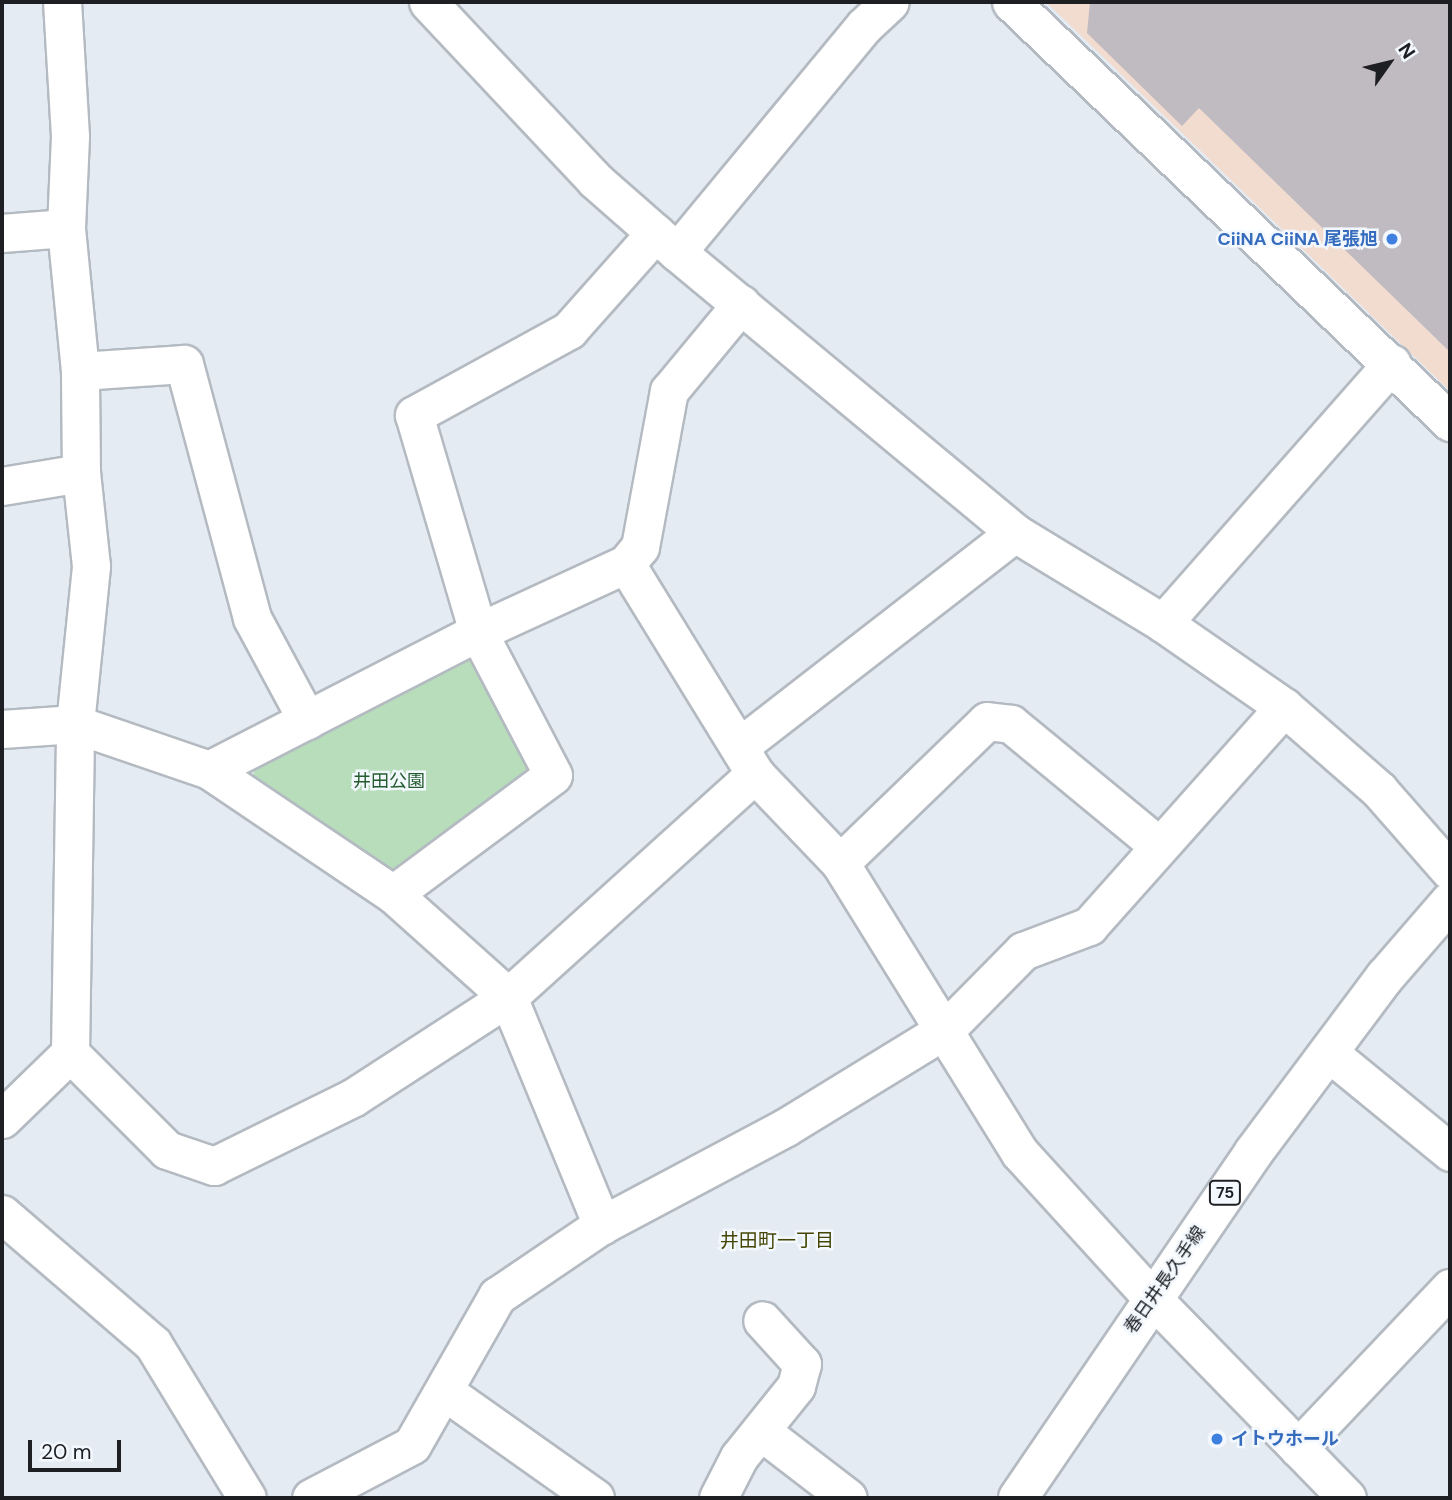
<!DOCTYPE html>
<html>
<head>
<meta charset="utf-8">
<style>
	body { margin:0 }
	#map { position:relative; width:1452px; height:1500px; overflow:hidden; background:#e4ebf2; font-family:"DM Sans","Noto Sans JP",sans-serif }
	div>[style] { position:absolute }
	.commercial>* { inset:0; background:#f2dbcf }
	.green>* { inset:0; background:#b7ddba }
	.building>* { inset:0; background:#c0bac1 }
	.roads { filter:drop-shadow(2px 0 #b4bac1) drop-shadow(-2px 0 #b4bac1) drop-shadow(0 2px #b4bac1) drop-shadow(0 -2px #b4bac1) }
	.minor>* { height:37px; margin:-18.5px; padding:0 18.5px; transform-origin:18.5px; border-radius:18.5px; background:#fff }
	.primary>* { height:38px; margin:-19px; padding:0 19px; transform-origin:19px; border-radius:19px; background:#fff }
	.dots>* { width:19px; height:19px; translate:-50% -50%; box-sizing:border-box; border:4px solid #f3f8fe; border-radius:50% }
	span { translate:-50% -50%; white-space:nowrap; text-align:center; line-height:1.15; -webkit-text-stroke:5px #f3f8fe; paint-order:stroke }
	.shield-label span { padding:2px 5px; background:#f3f8fe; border:2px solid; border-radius:5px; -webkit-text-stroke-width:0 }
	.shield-label { font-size:16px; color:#1d1f22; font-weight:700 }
	.shop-label { font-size:18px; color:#366cbe; font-weight:700 }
	.right { translate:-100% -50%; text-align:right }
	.left { translate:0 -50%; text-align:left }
	.park-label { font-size:18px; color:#245c2e }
	.street-label { font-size:18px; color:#1d1f22 }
	.neighbourhood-label { font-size:19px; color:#454605 }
	.frame { position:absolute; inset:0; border:4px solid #1d1f22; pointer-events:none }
	.north { position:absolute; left:1354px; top:28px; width:70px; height:70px; -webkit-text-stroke:5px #f3f8fe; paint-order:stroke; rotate:56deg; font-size:19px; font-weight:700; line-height:28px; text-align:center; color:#1d1f22 }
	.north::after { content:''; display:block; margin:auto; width:24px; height:32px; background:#1d1f22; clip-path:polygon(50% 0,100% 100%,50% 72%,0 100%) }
	.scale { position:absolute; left:28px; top:1440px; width:93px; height:32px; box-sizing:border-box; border:4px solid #1d1f22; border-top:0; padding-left:9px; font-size:21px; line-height:24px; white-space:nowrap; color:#1d1f22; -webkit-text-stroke:5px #f3f8fe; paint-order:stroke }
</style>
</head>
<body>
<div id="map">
	<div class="commercial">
		<i style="clip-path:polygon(1046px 2px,1450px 2px,1450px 391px)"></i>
	</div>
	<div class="green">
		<i style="clip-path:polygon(474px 650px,539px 771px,390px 879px,251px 784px,257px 759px)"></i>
	</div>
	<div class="building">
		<i style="clip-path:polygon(1090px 2px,1450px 2px,1450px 352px,1199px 108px,1182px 126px,1087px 33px)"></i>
	</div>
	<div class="roads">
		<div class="minor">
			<i style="left:428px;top:2px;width:244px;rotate:46.8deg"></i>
			<i style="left:595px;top:180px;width:109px;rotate:41.3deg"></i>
			<i style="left:677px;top:252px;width:440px;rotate:39.7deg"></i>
			<i style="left:1015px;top:533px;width:173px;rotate:31.3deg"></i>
			<i style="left:1163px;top:623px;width:147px;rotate:34.8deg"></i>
			<i style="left:1284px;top:707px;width:126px;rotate:41.1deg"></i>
			<i style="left:1379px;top:790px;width:108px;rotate:48.8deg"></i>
			<i style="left:1011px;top:2px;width:608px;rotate:43.73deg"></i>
			<i style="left:2px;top:233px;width:64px;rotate:-4.5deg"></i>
			<i style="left:677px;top:252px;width:293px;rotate:-50.4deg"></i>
			<i style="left:864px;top:26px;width:35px;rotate:-43deg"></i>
			<i style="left:80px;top:371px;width:104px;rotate:-3.9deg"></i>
			<i style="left:184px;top:364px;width:263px;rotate:75deg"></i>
			<i style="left:252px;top:618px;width:116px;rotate:61.7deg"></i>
			<i style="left:2px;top:486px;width:80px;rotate:-9.3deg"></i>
			<i style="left:626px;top:564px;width:246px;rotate:58.4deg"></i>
			<i style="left:755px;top:774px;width:123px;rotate:46.3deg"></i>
			<i style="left:840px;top:863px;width:341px;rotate:58.2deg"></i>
			<i style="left:1020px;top:1153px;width:196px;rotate:47.7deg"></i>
			<i style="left:1152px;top:1298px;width:279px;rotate:45.7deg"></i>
			<i style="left:1163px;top:623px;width:346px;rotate:-48.6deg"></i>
			<i style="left:2px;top:729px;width:73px;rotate:-3.9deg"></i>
			<i style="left:75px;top:724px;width:142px;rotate:18.9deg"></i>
			<i style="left:209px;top:770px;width:222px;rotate:34deg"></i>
			<i style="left:393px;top:894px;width:154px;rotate:41.8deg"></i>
			<i style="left:508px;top:997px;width:247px;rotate:67.6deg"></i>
			<i style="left:740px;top:746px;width:348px;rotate:-37.8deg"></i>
			<i style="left:209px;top:770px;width:302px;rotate:-27.2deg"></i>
			<i style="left:478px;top:632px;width:163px;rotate:-24.7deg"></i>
			<i style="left:626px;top:564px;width:22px;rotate:-51deg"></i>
			<i style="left:640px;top:547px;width:159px;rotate:-79.5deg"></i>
			<i style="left:669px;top:391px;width:113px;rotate:-50.4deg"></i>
			<i style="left:840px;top:863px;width:204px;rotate:-44deg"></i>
			<i style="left:987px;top:721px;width:24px;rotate:7deg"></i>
			<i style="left:1011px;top:724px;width:192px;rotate:39.5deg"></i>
			<i style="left:393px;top:894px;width:199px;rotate:-36.6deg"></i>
			<i style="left:553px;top:775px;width:161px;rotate:-117.7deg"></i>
			<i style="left:478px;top:632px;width:226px;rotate:-106.4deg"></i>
			<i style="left:414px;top:415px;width:177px;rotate:-28.7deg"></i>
			<i style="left:569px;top:330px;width:130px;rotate:-48.4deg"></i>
			<i style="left:1328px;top:1052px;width:158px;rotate:39.3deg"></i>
			<i style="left:70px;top:1053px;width:137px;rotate:45deg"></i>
			<i style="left:167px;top:1150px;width:50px;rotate:18.8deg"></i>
			<i style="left:214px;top:1166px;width:156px;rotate:-26.2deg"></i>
			<i style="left:354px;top:1097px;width:184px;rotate:-33deg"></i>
			<i style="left:508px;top:997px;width:333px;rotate:-42.1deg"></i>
			<i style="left:2px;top:1119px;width:95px;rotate:-44.1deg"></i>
			<i style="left:70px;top:1053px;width:329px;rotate:-89.1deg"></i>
			<i style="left:75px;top:724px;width:159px;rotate:-84.2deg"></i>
			<i style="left:91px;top:566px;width:94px;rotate:-96.1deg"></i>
			<i style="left:81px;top:473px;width:102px;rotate:-90.6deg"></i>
			<i style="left:80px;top:371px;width:144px;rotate:-95.6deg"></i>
			<i style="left:66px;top:228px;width:92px;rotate:-87.5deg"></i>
			<i style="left:70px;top:136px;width:134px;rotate:-93.4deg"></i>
			<i style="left:2px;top:1214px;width:199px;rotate:40.7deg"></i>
			<i style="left:153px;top:1344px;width:180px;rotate:58.6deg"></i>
			<i style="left:444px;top:1391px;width:185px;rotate:35.3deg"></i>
			<i style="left:762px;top:1432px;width:108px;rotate:37.5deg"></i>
			<i style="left:1298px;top:1448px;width:221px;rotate:-46.5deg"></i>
			<i style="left:311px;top:1498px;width:114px;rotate:-27.7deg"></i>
			<i style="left:412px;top:1445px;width:172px;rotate:-60.3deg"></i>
			<i style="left:497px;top:1296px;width:127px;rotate:-34.1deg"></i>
			<i style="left:602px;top:1225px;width:208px;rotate:-28deg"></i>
			<i style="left:786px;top:1127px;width:188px;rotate:-31.5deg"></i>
			<i style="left:946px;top:1029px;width:110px;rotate:-45.4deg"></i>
			<i style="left:1023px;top:951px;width:71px;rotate:-20.7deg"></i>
			<i style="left:1089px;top:926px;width:293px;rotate:-48.3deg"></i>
			<i style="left:718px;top:1498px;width:46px;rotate:-62.9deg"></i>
			<i style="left:739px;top:1457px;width:91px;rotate:-51.2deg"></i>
			<i style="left:796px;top:1386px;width:23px;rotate:-75deg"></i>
			<i style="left:802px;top:1364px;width:59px;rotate:-132.3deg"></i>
		</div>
		<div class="primary">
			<i style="left:1018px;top:1498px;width:419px;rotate:-55.7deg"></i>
			<i style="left:1254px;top:1152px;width:219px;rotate:-53.2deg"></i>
			<i style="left:1385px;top:977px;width:99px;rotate:-49.1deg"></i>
		</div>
	</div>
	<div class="dots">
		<i style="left:1392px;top:239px;background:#3f7fe0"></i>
		<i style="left:1217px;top:1439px;background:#3f7fe0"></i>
	</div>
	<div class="shield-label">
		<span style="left:1225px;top:1193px">75</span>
	</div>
	<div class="shop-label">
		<span class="right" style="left:1378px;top:239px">CiiNA CiiNA 尾張旭</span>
		<span class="left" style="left:1231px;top:1439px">イトウホール</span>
	</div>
	<div class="park-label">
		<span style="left:389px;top:781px">井田公園</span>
	</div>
	<div class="street-label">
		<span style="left:1165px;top:1280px;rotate:-55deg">春日井長久手線</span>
	</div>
	<div class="neighbourhood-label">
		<span style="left:777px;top:1241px">井田町一丁目</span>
	</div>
	<div class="frame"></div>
	<div class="north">N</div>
	<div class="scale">20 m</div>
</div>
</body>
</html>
